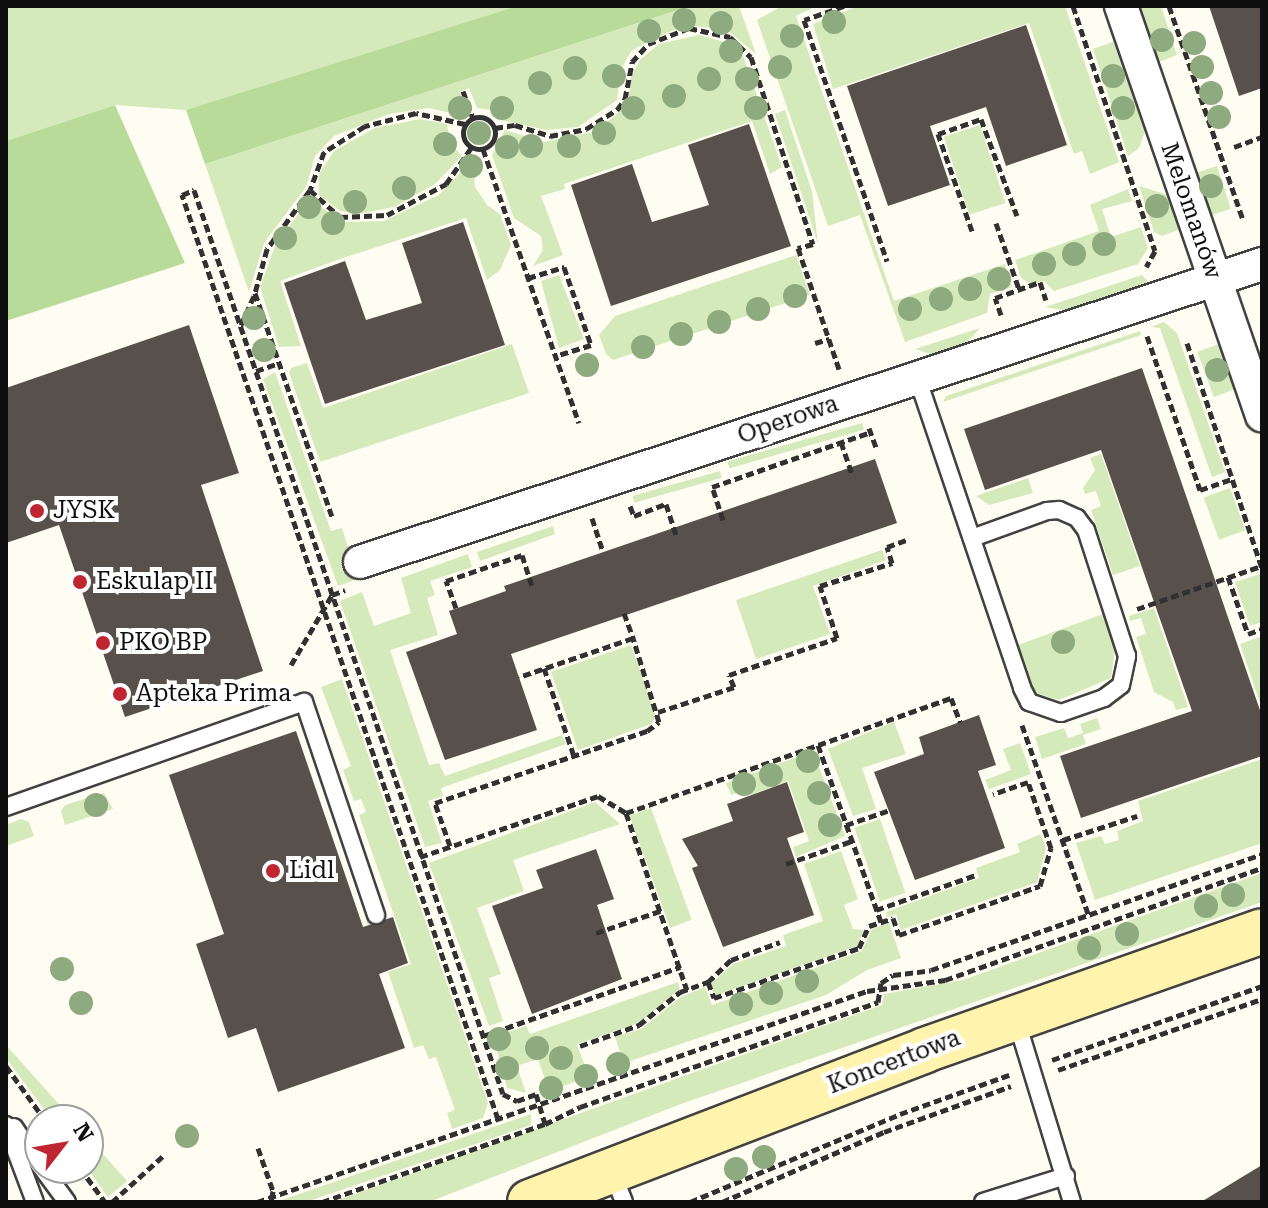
<!DOCTYPE html>
<html>
<head>
<meta charset="utf-8">
<style>
	body { margin:0 }
	#map { position:relative; width:1268px; height:1208px; overflow:hidden; background:#fffcf2; font-family:"Roboto Serif",serif }
	div>[style] { position:absolute }
	.green>* { inset:0; background:#d4eabb; transform-origin:0 0 }
	.forest>* { inset:0; background:#b9db9a }
	.building>* { inset:0; background:#58504b }
	.path>* { height:5px; margin-top:-2.5px; transform-origin:0; background:repeating-linear-gradient(90deg,#313131 0 8px,transparent 0 12px) }
	.path>.ring { margin:-2.5px; padding:0; box-sizing:content-box; background:none; border:5px solid #313131; border-radius:50% }
	.roads { filter:drop-shadow(2px 0 #424242) drop-shadow(-2px 0 #424242) drop-shadow(0 2px #424242) drop-shadow(0 -2px #424242) }
	.lane>* { height:16px; margin:-8px; padding:0 8px; transform-origin:8px; border-radius:8px; background:#fff }
	.street>* { height:32px; margin:-16px; padding:0 16px; transform-origin:16px; border-radius:16px; background:#fff }
	.secondary>* { height:44px; margin:-22px; padding:0 22px; transform-origin:22px; border-radius:22px; background:#fff3ad }
	.trees>* { width:24px; height:24px; margin:-12px; border-radius:50%; background:#8dab7e }
	.dots>* { width:22px; height:22px; translate:-50% -50%; box-sizing:border-box; border:4px solid #fff; border-radius:50% }
	span { translate:-50% -50%; white-space:nowrap; text-align:center; line-height:1.15; -webkit-text-stroke:8px #fff; paint-order:stroke }
	.street-label { font-size:24px; color:#0f0f0f }
	.poi-label { font-size:24px; color:#0f0f0f }
	.left { translate:0 -50%; text-align:left }
	.frame { position:absolute; inset:0; border:8px solid #0f0f0f; pointer-events:none }
	.north { position:absolute; left:24px; top:1104px; width:80px; height:80px; box-sizing:border-box; background:#fff; border:2px solid #9f9f9f; border-radius:50%; rotate:59deg; font-size:22px; font-weight:700; line-height:32px; text-align:center; color:#0f0f0f }
	.north::after { content:''; display:block; margin:auto; width:28px; height:36px; background:#c02632; clip-path:polygon(50% 0,100% 100%,50% 72%,0 100%) }
</style>
</head>
<body>
<div id="map">
	<div class="green">
		<i style="clip-path:polygon(6px 6px,533px 6px,186px 110px,115px 105px,6px 141px)"></i>
		<i style="clip-path:polygon(690px 6px,739px 6px,756px 54px,727px 30px,684px 25px,632px 50px,621px 69px,617px 100px,578px 127px,546px 130px,501px 120px,491px 110px,477px 108px,469px 88px,460px 92px,464px 103px,450px 113px,429px 108px,389px 114px,334px 136px,315px 156px,306px 187px,264px 243px,249px 292px,205px 164px)"></i>
		<i style="clip-path:polygon(782px 6px,817px 6px,796px 16px,894px 301px,1005px 264px,1012px 287px,990px 294px,987px 313px,905px 342px,860px 215px,828px 226px,757px 20px)"></i>
		<i style="clip-path:polygon(858px 6px,1065px 6px,1119px 162px,1090px 174px,1082px 151px,1074px 154px,1029px 23px,833px 89px,813px 24px)"></i>
		<i style="clip-path:polygon(1138px 6px,1161px 6px,1177px 55px,1156px 63px)"></i>
		<i style="clip-path:polygon(699px 35px,728px 43px,743px 56px,782px 167px,770px 174px,752px 121px,564px 184px,565px 189px,541px 196px,563px 255px,533px 266px,543px 250px,541px 236px,514px 218px,492px 155px,505px 130px,544px 142px,597px 131px,628px 104px,631px 77px,640px 60px,659px 44px)"></i>
		<i style="clip-path:polygon(1115px 41px,1145px 131px,1139px 148px,1128px 156px,1093px 49px)"></i>
		<i style="clip-path:polygon(785px 110px,812px 191px,818px 244px,775px 114px)"></i>
		<i style="clip-path:polygon(420px 119px,447px 124px,450px 143px,462px 156px,435px 184px,394px 207px,359px 214px,340px 211px,319px 195px,319px 174px,334px 151px,375px 128px)"></i>
		<i style="left:980px;top:125px;width:82px;height:38px;rotate:72deg"></i>
		<i style="clip-path:polygon(473px 159px,475px 187px,487px 205px,500px 214px,511px 245px,500px 270px,487px 280px,466px 218px,340px 259px,280px 281px,301px 346px,279px 347px,260px 287px,275px 246px,310px 198px,341px 222px,384px 221px,439px 195px)"></i>
		<i style="left:1217px;top:166px;width:45px;height:23px;rotate:72deg"></i>
		<i style="clip-path:polygon(1139px 186px,1168px 195px,1180px 229px,1162px 236px,1154px 232px)"></i>
		<i style="clip-path:polygon(1128px 189px,1132px 201px,1102px 209px,1111px 237px,1141px 227px,1148px 248px,1138px 264px,1054px 291px,1044px 281px,1033px 285px,1021px 278px,1015px 260px,1099px 231px,1090px 205px)"></i>
		<i style="clip-path:polygon(796px 255px,810px 295px,613px 360px,606px 354px,599px 335px,615px 316px)"></i>
		<i style="clip-path:polygon(559px 275px,584px 339px,559px 348px,541px 281px)"></i>
		<i style="clip-path:polygon(1142px 275px,1150px 284px,1069px 311px,1045px 307px)"></i>
		<i style="clip-path:polygon(1164px 322px,1177px 333px,1225px 472px,1212px 477px,1160px 328px,1151px 327px)"></i>
		<i style="clip-path:polygon(980px 328px,963px 347px,936px 356px,915px 349px)"></i>
		<i style="clip-path:polygon(1140px 331px,1141px 335px,943px 402px,946px 396px)"></i>
		<i style="clip-path:polygon(512px 344px,529px 393px,320px 462px,289px 373px,291px 368px,307px 363px,323px 408px)"></i>
		<i style="left:1219px;top:344px;width:48px;height:23px;rotate:70deg"></i>
		<i style="clip-path:polygon(275px 372px,331px 531px,342px 528px,358px 579px,338px 586px,263px 379px)"></i>
		<i style="left:862px;top:423px;width:7px;height:140px;rotate:74deg"></i>
		<i style="clip-path:polygon(1101px 454px,1140px 566px,1113px 575px,1091px 510px,1101px 506px,1096px 491px,1085px 494px,1083px 488px,1095px 470px,1090px 458px)"></i>
		<i style="left:720px;top:471px;width:7px;height:91px;rotate:74deg"></i>
		<i style="clip-path:polygon(1028px 478px,1033px 493px,989px 505px,976px 496px)"></i>
		<i style="left:1230px;top:488px;width:45px;height:28px;rotate:70deg"></i>
		<i style="clip-path:polygon(553px 526px,555px 534px,480px 561px,477px 552px)"></i>
		<i style="clip-path:polygon(882px 550px,886px 560px,813px 586px,830px 634px,756px 659px,736px 600px)"></i>
		<i style="clip-path:polygon(468px 554px,472px 567px,430px 581px,435px 595px,427px 598px,438px 635px,390px 650px,429px 765px,439px 763px,445px 776px,562px 735px,566px 744px,441px 788px,443px 796px,428px 801px,442px 843px,425px 847px,340px 601px,362px 592px,374px 626px,411px 613px,401px 578px)"></i>
		<i style="clip-path:polygon(1260px 574px,1262px 622px,1250px 626px,1235px 582px)"></i>
		<i style="clip-path:polygon(1154px 608px,1188px 707px,1176px 710px,1173px 702px,1154px 692px,1136px 637px,1146px 634px,1141px 618px,1130px 621px,1129px 616px)"></i>
		<i style="clip-path:polygon(1103px 614px,1115px 651px,1111px 678px,1059px 700px,1036px 693px,1015px 646px)"></i>
		<i style="clip-path:polygon(1262px 636px,1262px 709px,1240px 644px)"></i>
		<i style="clip-path:polygon(631px 645px,656px 716px,651px 724px,578px 750px,551px 672px)"></i>
		<i style="clip-path:polygon(342px 679px,488px 1103px,483px 1118px,452px 1129px,447px 1113px,455px 1110px,436px 1057px,429px 1059px,423px 1045px,414px 1048px,388px 972px,411px 964px,359px 815px,366px 812px,361px 799px,354px 801px,343px 770px,351px 766px,321px 687px)"></i>
		<i style="clip-path:polygon(1097px 718px,1101px 729px,1083px 735px,1086px 744px,1042px 759px,1035px 737px,1064px 728px,1068px 738px,1083px 733px,1080px 724px)"></i>
		<i style="clip-path:polygon(894px 722px,906px 754px,862px 768px,876px 809px,853px 816px,828px 749px)"></i>
		<i style="clip-path:polygon(1020px 743px,1031px 774px,989px 789px,985px 780px,1011px 770px,1003px 749px)"></i>
		<i style="clip-path:polygon(813px 751px,845px 836px,796px 857px,793px 847px,809px 841px,788px 781px,751px 795px,748px 789px,731px 795px,726px 783px)"></i>
		<i style="clip-path:polygon(1262px 759px,1262px 843px,1095px 900px,1076px 843px,1101px 836px,1105px 844px,1119px 840px,1117px 831px,1143px 821px,1138px 801px)"></i>
		<i style="clip-path:polygon(104px 793px,113px 809px,65px 825px,61px 811px,65px 805px)"></i>
		<i style="clip-path:polygon(595px 802px,620px 824px,513px 860px,524px 891px,477px 908px,501px 974px,489px 978px,503px 1021px,489px 1026px,429px 863px)"></i>
		<i style="left:651px;top:808px;width:119px;height:23px;rotate:70deg"></i>
		<i style="clip-path:polygon(21px 819px,29px 822px,34px 836px,6px 846px,6px 825px)"></i>
		<i style="left:880px;top:819px;width:78px;height:27px;rotate:71deg"></i>
		<i style="clip-path:polygon(1041px 834px,1046px 848px,1037px 882px,901px 930px,896px 914px,887px 917px,886px 912px,979px 878px,976px 868px,1020px 852px,1017px 844px)"></i>
		<i style="clip-path:polygon(841px 851px,858px 899px,844px 905px,853px 929px,864px 930px,857px 946px,714px 996px,711px 984px,733px 964px,786px 946px,783px 935px,823px 921px,804px 864px)"></i>
		<i style="clip-path:polygon(1262px 873px,1262px 902px,681px 1104px,429px 1202px,333px 1202px,882px 1005px,884px 994px,963px 980px)"></i>
		<i style="clip-path:polygon(889px 923px,901px 958px,867px 970px,826px 995px,624px 1063px,615px 1037px,641px 1029px,681px 997px,705px 987px,712px 1005px,862px 951px,872px 929px)"></i>
		<i style="clip-path:polygon(678px 982px,680px 989px,639px 1023px,577px 1044px,589px 1077px,549px 1091px,538px 1059px,517px 1066px,526px 1093px,507px 1088px,493px 1037px,526px 1026px,530px 1034px)"></i>
		<i style="clip-path:polygon(6px 1045px,73px 1120px,52px 1120px,6px 1058px)"></i>
		<i style="clip-path:polygon(531px 1114px,531px 1125px,306px 1202px,276px 1202px)"></i>
		<i style="clip-path:polygon(88px 1137px,127px 1181px,108px 1197px,87px 1168px)"></i>
	</div>
	<div class="forest">
		<i style="clip-path:polygon(518px 6px,690px 6px,205px 164px,186px 110px)"></i>
		<i style="clip-path:polygon(115px 105px,185px 263px,6px 321px,6px 141px)"></i>
	</div>
	<div class="building">
		<i style="clip-path:polygon(1209px 6px,1262px 6px,1262px 88px,1239px 96px)"></i>
		<i style="clip-path:polygon(1026px 25px,1067px 145px,1006px 166px,986px 107px,930px 126px,950px 185px,888px 206px,847px 86px)"></i>
		<i style="clip-path:polygon(749px 124px,791px 246px,611px 306px,571px 185px,632px 164px,652px 222px,709px 205px,688px 145px)"></i>
		<i style="clip-path:polygon(463px 222px,505px 345px,325px 404px,284px 283px,345px 261px,366px 320px,422px 303px,402px 243px)"></i>
		<i style="clip-path:polygon(189px 325px,239px 473px,201px 485px,263px 671px,125px 717px,59px 525px,6px 543px,6px 388px)"></i>
		<i style="clip-path:polygon(1142px 368px,1262px 716px,1262px 756px,1081px 818px,1060px 756px,1192px 711px,1101px 450px,985px 490px,964px 429px)"></i>
		<i style="clip-path:polygon(875px 459px,897px 523px,511px 654px,537px 730px,445px 760px,406px 652px,457px 634px,449px 611px,506px 591px,504px 586px)"></i>
		<i style="clip-path:polygon(979px 715px,996px 765px,978px 771px,1005px 848px,915px 880px,874px 772px,924px 754px,919px 737px)"></i>
		<i style="clip-path:polygon(296px 731px,363px 927px,393px 917px,408px 963px,379px 974px,405px 1048px,278px 1092px,256px 1028px,228px 1038px,196px 944px,224px 934px,169px 775px)"></i>
		<i style="clip-path:polygon(787px 782px,804px 832px,787px 838px,814px 915px,723px 947px,692px 868px,698px 866px,682px 839px,733px 821px,727px 804px)"></i>
		<i style="clip-path:polygon(596px 849px,614px 899px,597px 905px,622px 979px,532px 1014px,492px 906px,543px 888px,536px 870px)"></i>
		<i style="clip-path:polygon(1262px 1165px,1262px 1202px,1201px 1202px)"></i>
	</div>
	<div class="path">
		<i style="left:844px;top:6px;width:42px;rotate:160.7deg"></i>
		<i style="left:804px;top:20px;width:255px;rotate:71deg"></i>
		<i style="left:1073px;top:6px;width:258px;rotate:71.5deg"></i>
		<i style="left:1155px;top:251px;width:18px;rotate:119deg"></i>
		<i style="left:1169px;top:6px;width:226px;rotate:70.9deg"></i>
		<i style="left:463px;top:91px;width:29px;rotate:70deg"></i>
		<i class="ring" style="left:463px;top:117px;width:27px;height:27px"></i>
		<i style="left:465px;top:124px;width:50px;rotate:-167.3deg"></i>
		<i style="left:416px;top:113px;width:53px;rotate:165.7deg"></i>
		<i style="left:365px;top:126px;width:49px;rotate:147.6deg"></i>
		<i style="left:324px;top:152px;width:40px;rotate:110.2deg"></i>
		<i style="left:310px;top:190px;width:40px;rotate:42deg"></i>
		<i style="left:340px;top:217px;width:47px;rotate:-2.4deg"></i>
		<i style="left:387px;top:215px;width:67px;rotate:-27.7deg"></i>
		<i style="left:446px;top:184px;width:44px;rotate:-55.2deg"></i>
		<i style="left:495px;top:128px;width:20px;rotate:-9deg"></i>
		<i style="left:515px;top:125px;width:37px;rotate:17deg"></i>
		<i style="left:550px;top:136px;width:37px;rotate:-11deg"></i>
		<i style="left:586px;top:129px;width:36px;rotate:-32deg"></i>
		<i style="left:617px;top:110px;width:14px;rotate:-54deg"></i>
		<i style="left:625px;top:99px;width:38px;rotate:-79deg"></i>
		<i style="left:632px;top:62px;width:24px;rotate:-48deg"></i>
		<i style="left:648px;top:44px;width:44px;rotate:-21.3deg"></i>
		<i style="left:689px;top:28px;width:42px;rotate:12.4deg"></i>
		<i style="left:730px;top:37px;width:29px;rotate:44deg"></i>
		<i style="left:751px;top:57px;width:197px;rotate:71.7deg"></i>
		<i style="left:813px;top:244px;width:16px;rotate:165deg"></i>
		<i style="left:798px;top:248px;width:128px;rotate:71.3deg"></i>
		<i style="left:1234px;top:147px;width:30px;rotate:-20deg"></i>
		<i style="left:483px;top:149px;width:290px;rotate:70.7deg"></i>
		<i style="left:310px;top:190px;width:73px;rotate:126.1deg"></i>
		<i style="left:267px;top:249px;width:46px;rotate:105.3deg"></i>
		<i style="left:255px;top:293px;width:239px;rotate:71deg"></i>
		<i style="left:996px;top:223px;width:70px;rotate:70.8deg"></i>
		<i style="left:972px;top:231px;width:103px;rotate:-109.3deg"></i>
		<i style="left:938px;top:134px;width:46px;rotate:-19.2deg"></i>
		<i style="left:981px;top:119px;width:103px;rotate:69.6deg"></i>
		<i style="left:528px;top:278px;width:38px;rotate:-17deg"></i>
		<i style="left:564px;top:267px;width:83px;rotate:70.9deg"></i>
		<i style="left:591px;top:345px;width:37px;rotate:163deg"></i>
		<i style="left:1001px;top:315px;width:18px;rotate:-109deg"></i>
		<i style="left:995px;top:298px;width:48px;rotate:-19.6deg"></i>
		<i style="left:1040px;top:282px;width:19px;rotate:72deg"></i>
		<i style="left:241px;top:325px;width:34px;rotate:-66deg"></i>
		<i style="left:1147px;top:336px;width:163px;rotate:71deg"></i>
		<i style="left:1200px;top:490px;width:34px;rotate:-19deg"></i>
		<i style="left:815px;top:343px;width:15px;rotate:-16deg"></i>
		<i style="left:1187px;top:343px;width:238px;rotate:71.6deg"></i>
		<i style="left:256px;top:371px;width:24px;rotate:-19deg"></i>
		<i style="left:869px;top:428px;width:23px;rotate:70deg"></i>
		<i style="left:841px;top:442px;width:36px;rotate:71deg"></i>
		<i style="left:630px;top:506px;width:11px;rotate:68deg"></i>
		<i style="left:634px;top:516px;width:34px;rotate:-21deg"></i>
		<i style="left:666px;top:504px;width:35px;rotate:72deg"></i>
		<i style="left:592px;top:518px;width:36px;rotate:72deg"></i>
		<i style="left:723px;top:520px;width:35px;rotate:-108deg"></i>
		<i style="left:712px;top:487px;width:168px;rotate:-19.1deg"></i>
		<i style="left:1228px;top:577px;width:60px;rotate:70.7deg"></i>
		<i style="left:1248px;top:634px;width:15px;rotate:-20deg"></i>
		<i style="left:456px;top:608px;width:29px;rotate:-110deg"></i>
		<i style="left:446px;top:581px;width:80px;rotate:-18.9deg"></i>
		<i style="left:522px;top:555px;width:32px;rotate:72deg"></i>
		<i style="left:1137px;top:609px;width:131px;rotate:-19.1deg"></i>
		<i style="left:624px;top:613px;width:27px;rotate:70deg"></i>
		<i style="left:291px;top:665px;width:81px;rotate:-59.6deg"></i>
		<i style="left:332px;top:595px;width:14px;rotate:-21deg"></i>
		<i style="left:544px;top:668px;width:93px;rotate:71.2deg"></i>
		<i style="left:658px;top:712px;width:80px;rotate:-18.2deg"></i>
		<i style="left:734px;top:687px;width:13px;rotate:-113deg"></i>
		<i style="left:729px;top:675px;width:114px;rotate:-18.9deg"></i>
		<i style="left:837px;top:638px;width:55px;rotate:-108.1deg"></i>
		<i style="left:820px;top:586px;width:76px;rotate:-17.7deg"></i>
		<i style="left:892px;top:563px;width:17px;rotate:-107deg"></i>
		<i style="left:887px;top:547px;width:23px;rotate:-20deg"></i>
		<i style="left:1022px;top:725px;width:202px;rotate:70.7deg"></i>
		<i style="left:818px;top:745px;width:188px;rotate:70.4deg"></i>
		<i style="left:626px;top:813px;width:187px;rotate:71deg"></i>
		<i style="left:846px;top:825px;width:46px;rotate:-18.8deg"></i>
		<i style="left:1063px;top:840px;width:78px;rotate:-18deg"></i>
		<i style="left:450px;top:846px;width:46px;rotate:-109.2deg"></i>
		<i style="left:435px;top:803px;width:224px;rotate:-18.8deg"></i>
		<i style="left:647px;top:731px;width:15px;rotate:-37deg"></i>
		<i style="left:659px;top:722px;width:88px;rotate:-107.2deg"></i>
		<i style="left:633px;top:638px;width:120px;rotate:161.1deg"></i>
		<i style="left:420px;top:857px;width:188px;rotate:-18.9deg"></i>
		<i style="left:598px;top:796px;width:33px;rotate:31deg"></i>
		<i style="left:626px;top:813px;width:345px;rotate:-19.5deg"></i>
		<i style="left:951px;top:698px;width:26px;rotate:69deg"></i>
		<i style="left:786px;top:864px;width:70px;rotate:-19.2deg"></i>
		<i style="left:876px;top:910px;width:106px;rotate:-19.3deg"></i>
		<i style="left:596px;top:933px;width:68px;rotate:-19deg"></i>
		<i style="left:708px;top:982px;width:32px;rotate:-44deg"></i>
		<i style="left:731px;top:960px;width:52px;rotate:-20.2deg"></i>
		<i style="left:483px;top:1036px;width:209px;rotate:-19.3deg"></i>
		<i style="left:580px;top:1046px;width:63px;rotate:-19.6deg"></i>
		<i style="left:639px;top:1025px;width:53px;rotate:-38.8deg"></i>
		<i style="left:680px;top:992px;width:30px;rotate:-20deg"></i>
		<i style="left:708px;top:982px;width:17px;rotate:69deg"></i>
		<i style="left:714px;top:998px;width:153px;rotate:-19deg"></i>
		<i style="left:859px;top:948px;width:24px;rotate:-66deg"></i>
		<i style="left:869px;top:926px;width:25px;rotate:-18deg"></i>
		<i style="left:893px;top:918px;width:18px;rotate:71deg"></i>
		<i style="left:899px;top:935px;width:149px;rotate:-19.2deg"></i>
		<i style="left:1040px;top:886px;width:40px;rotate:-74deg"></i>
		<i style="left:1051px;top:848px;width:70px;rotate:-109.2deg"></i>
		<i style="left:1028px;top:782px;width:37px;rotate:161deg"></i>
		<i style="left:1052px;top:1060px;width:223px;rotate:-19.4deg"></i>
		<i style="left:6px;top:1066px;width:67px;rotate:54.2deg"></i>
		<i style="left:1058px;top:1070px;width:216px;rotate:-19.2deg"></i>
		<i style="left:498px;top:1119px;width:977px;rotate:-108.88deg"></i>
		<i style="left:182px;top:195px;width:13px;rotate:-23deg"></i>
		<i style="left:194px;top:190px;width:955px;rotate:71.13deg"></i>
		<i style="left:503px;top:1094px;width:16px;rotate:27deg"></i>
		<i style="left:517px;top:1101px;width:20px;rotate:-20deg"></i>
		<i style="left:536px;top:1094px;width:31px;rotate:73deg"></i>
		<i style="left:545px;top:1124px;width:39px;rotate:-26deg"></i>
		<i style="left:580px;top:1107px;width:316px;rotate:-19.4deg"></i>
		<i style="left:878px;top:1002px;width:19px;rotate:-81deg"></i>
		<i style="left:881px;top:983px;width:14px;rotate:-34deg"></i>
		<i style="left:893px;top:975px;width:38px;rotate:-7deg"></i>
		<i style="left:931px;top:970px;width:351px;rotate:-19.3deg"></i>
		<i style="left:258px;top:1148px;width:46px;rotate:70.8deg"></i>
		<i style="left:273px;top:1191px;width:11px;rotate:100deg"></i>
		<i style="left:80px;top:1168px;width:42px;rotate:53.7deg"></i>
		<i style="left:112px;top:1202px;width:70px;rotate:-42.1deg"></i>
		<i style="left:257px;top:1202px;width:645px;rotate:-19.08deg"></i>
		<i style="left:867px;top:991px;width:79px;rotate:-8deg"></i>
		<i style="left:945px;top:980px;width:336px;rotate:-19.5deg"></i>
		<i style="left:322px;top:1202px;width:236px;rotate:-19.3deg"></i>
		<i style="left:690px;top:1202px;width:228px;rotate:-22.7deg"></i>
		<i style="left:900px;top:1114px;width:116px;rotate:-19.7deg"></i>
		<i style="left:722px;top:1202px;width:176px;rotate:-23.4deg"></i>
		<i style="left:884px;top:1132px;width:135px;rotate:-19.9deg"></i>
	</div>
	<div class="roads">
		<div class="lane">
			<i style="left:917px;top:377px;width:328px;rotate:71.3deg"></i>
			<i style="left:1022px;top:688px;width:16px;rotate:63deg"></i>
			<i style="left:1029px;top:702px;width:34px;rotate:19deg"></i>
			<i style="left:1061px;top:713px;width:46px;rotate:-19.2deg"></i>
			<i style="left:1104px;top:698px;width:21px;rotate:-37deg"></i>
			<i style="left:1121px;top:685px;width:30px;rotate:-78deg"></i>
			<i style="left:1127px;top:656px;width:133px;rotate:-108deg"></i>
			<i style="left:1086px;top:530px;width:15px;rotate:-127deg"></i>
			<i style="left:1077px;top:518px;width:20px;rotate:-156deg"></i>
			<i style="left:1059px;top:510px;width:12px;rotate:175deg"></i>
			<i style="left:1047px;top:511px;width:80px;rotate:160.2deg"></i>
			<i style="left:6px;top:807px;width:316px;rotate:-19.4deg"></i>
			<i style="left:304px;top:702px;width:225px;rotate:71.3deg"></i>
			<i style="left:1016px;top:1019px;width:191px;rotate:73deg"></i>
			<i style="left:6px;top:1125px;width:82px;rotate:69.4deg"></i>
			<i style="left:14px;top:1127px;width:47px;rotate:56.3deg"></i>
			<i style="left:42px;top:1168px;width:42px;rotate:53.7deg"></i>
			<i style="left:612px;top:1172px;width:32px;rotate:68deg"></i>
			<i style="left:983px;top:1202px;width:87px;rotate:-17.4deg"></i>
		</div>
		<div class="street">
			<i style="left:1121px;top:6px;width:433px;rotate:71deg"></i>
			<i style="left:360px;top:562px;width:950px;rotate:-18.28deg"></i>
		</div>
		<div class="secondary">
			<i style="left:530px;top:1202px;width:423px;rotate:-21deg"></i>
			<i style="left:925px;top:1050px;width:357px;rotate:-19.4deg"></i>
		</div>
	</div>
	<div class="trees">
		<i style="left:684px;top:20px"></i>
		<i style="left:834px;top:22px"></i>
		<i style="left:721px;top:23px"></i>
		<i style="left:649px;top:31px"></i>
		<i style="left:792px;top:36px"></i>
		<i style="left:1162px;top:40px"></i>
		<i style="left:1194px;top:43px"></i>
		<i style="left:731px;top:51px"></i>
		<i style="left:780px;top:67px"></i>
		<i style="left:1202px;top:67px"></i>
		<i style="left:575px;top:68px"></i>
		<i style="left:614px;top:76px"></i>
		<i style="left:1113px;top:76px"></i>
		<i style="left:709px;top:79px"></i>
		<i style="left:747px;top:79px"></i>
		<i style="left:540px;top:83px"></i>
		<i style="left:1211px;top:93px"></i>
		<i style="left:674px;top:96px"></i>
		<i style="left:460px;top:108px"></i>
		<i style="left:502px;top:108px"></i>
		<i style="left:633px;top:108px"></i>
		<i style="left:756px;top:108px"></i>
		<i style="left:1123px;top:108px"></i>
		<i style="left:1219px;top:117px"></i>
		<i style="left:479px;top:133px"></i>
		<i style="left:604px;top:133px"></i>
		<i style="left:445px;top:144px"></i>
		<i style="left:531px;top:146px"></i>
		<i style="left:569px;top:146px"></i>
		<i style="left:507px;top:147px"></i>
		<i style="left:471px;top:166px"></i>
		<i style="left:1211px;top:186px"></i>
		<i style="left:404px;top:188px"></i>
		<i style="left:355px;top:202px"></i>
		<i style="left:1157px;top:206px"></i>
		<i style="left:309px;top:207px"></i>
		<i style="left:333px;top:223px"></i>
		<i style="left:285px;top:238px"></i>
		<i style="left:1104px;top:244px"></i>
		<i style="left:1074px;top:254px"></i>
		<i style="left:1044px;top:264px"></i>
		<i style="left:999px;top:279px"></i>
		<i style="left:970px;top:289px"></i>
		<i style="left:795px;top:296px"></i>
		<i style="left:941px;top:299px"></i>
		<i style="left:758px;top:309px"></i>
		<i style="left:910px;top:309px"></i>
		<i style="left:254px;top:318px"></i>
		<i style="left:719px;top:322px"></i>
		<i style="left:681px;top:334px"></i>
		<i style="left:643px;top:347px"></i>
		<i style="left:264px;top:350px"></i>
		<i style="left:587px;top:365px"></i>
		<i style="left:1217px;top:370px"></i>
		<i style="left:1063px;top:642px"></i>
		<i style="left:808px;top:761px"></i>
		<i style="left:771px;top:775px"></i>
		<i style="left:744px;top:784px"></i>
		<i style="left:819px;top:793px"></i>
		<i style="left:96px;top:805px"></i>
		<i style="left:830px;top:825px"></i>
		<i style="left:1233px;top:895px"></i>
		<i style="left:1206px;top:906px"></i>
		<i style="left:1127px;top:934px"></i>
		<i style="left:1089px;top:948px"></i>
		<i style="left:62px;top:969px"></i>
		<i style="left:807px;top:981px"></i>
		<i style="left:771px;top:993px"></i>
		<i style="left:81px;top:1003px"></i>
		<i style="left:741px;top:1004px"></i>
		<i style="left:499px;top:1039px"></i>
		<i style="left:537px;top:1048px"></i>
		<i style="left:561px;top:1058px"></i>
		<i style="left:618px;top:1064px"></i>
		<i style="left:507px;top:1068px"></i>
		<i style="left:586px;top:1076px"></i>
		<i style="left:551px;top:1088px"></i>
		<i style="left:187px;top:1136px"></i>
		<i style="left:764px;top:1157px"></i>
		<i style="left:736px;top:1169px"></i>
	</div>
	<div class="dots">
		<i style="left:37px;top:511px;background:#c02632"></i>
		<i style="left:80px;top:582px;background:#c02632"></i>
		<i style="left:103px;top:643px;background:#c02632"></i>
		<i style="left:120px;top:694px;background:#c02632"></i>
		<i style="left:273px;top:871px;background:#c02632"></i>
	</div>
	<div class="street-label">
		<span style="left:1191px;top:211px;rotate:71deg">Melomanów</span>
		<span style="left:788px;top:420px;rotate:-19deg">Operowa</span>
		<span style="left:894px;top:1062px;rotate:-21deg">Koncertowa</span>
	</div>
	<div class="poi-label">
		<span class="left" style="left:53px;top:511px">JYSK</span>
		<span class="left" style="left:96px;top:582px">Eskulap II</span>
		<span class="left" style="left:119px;top:643px">PKO BP</span>
		<span class="left" style="left:136px;top:694px">Apteka Prima</span>
		<span class="left" style="left:289px;top:871px">Lidl</span>
	</div>
	<div class="frame"></div>
	<div class="north">N</div>
</div>
</body>
</html>
